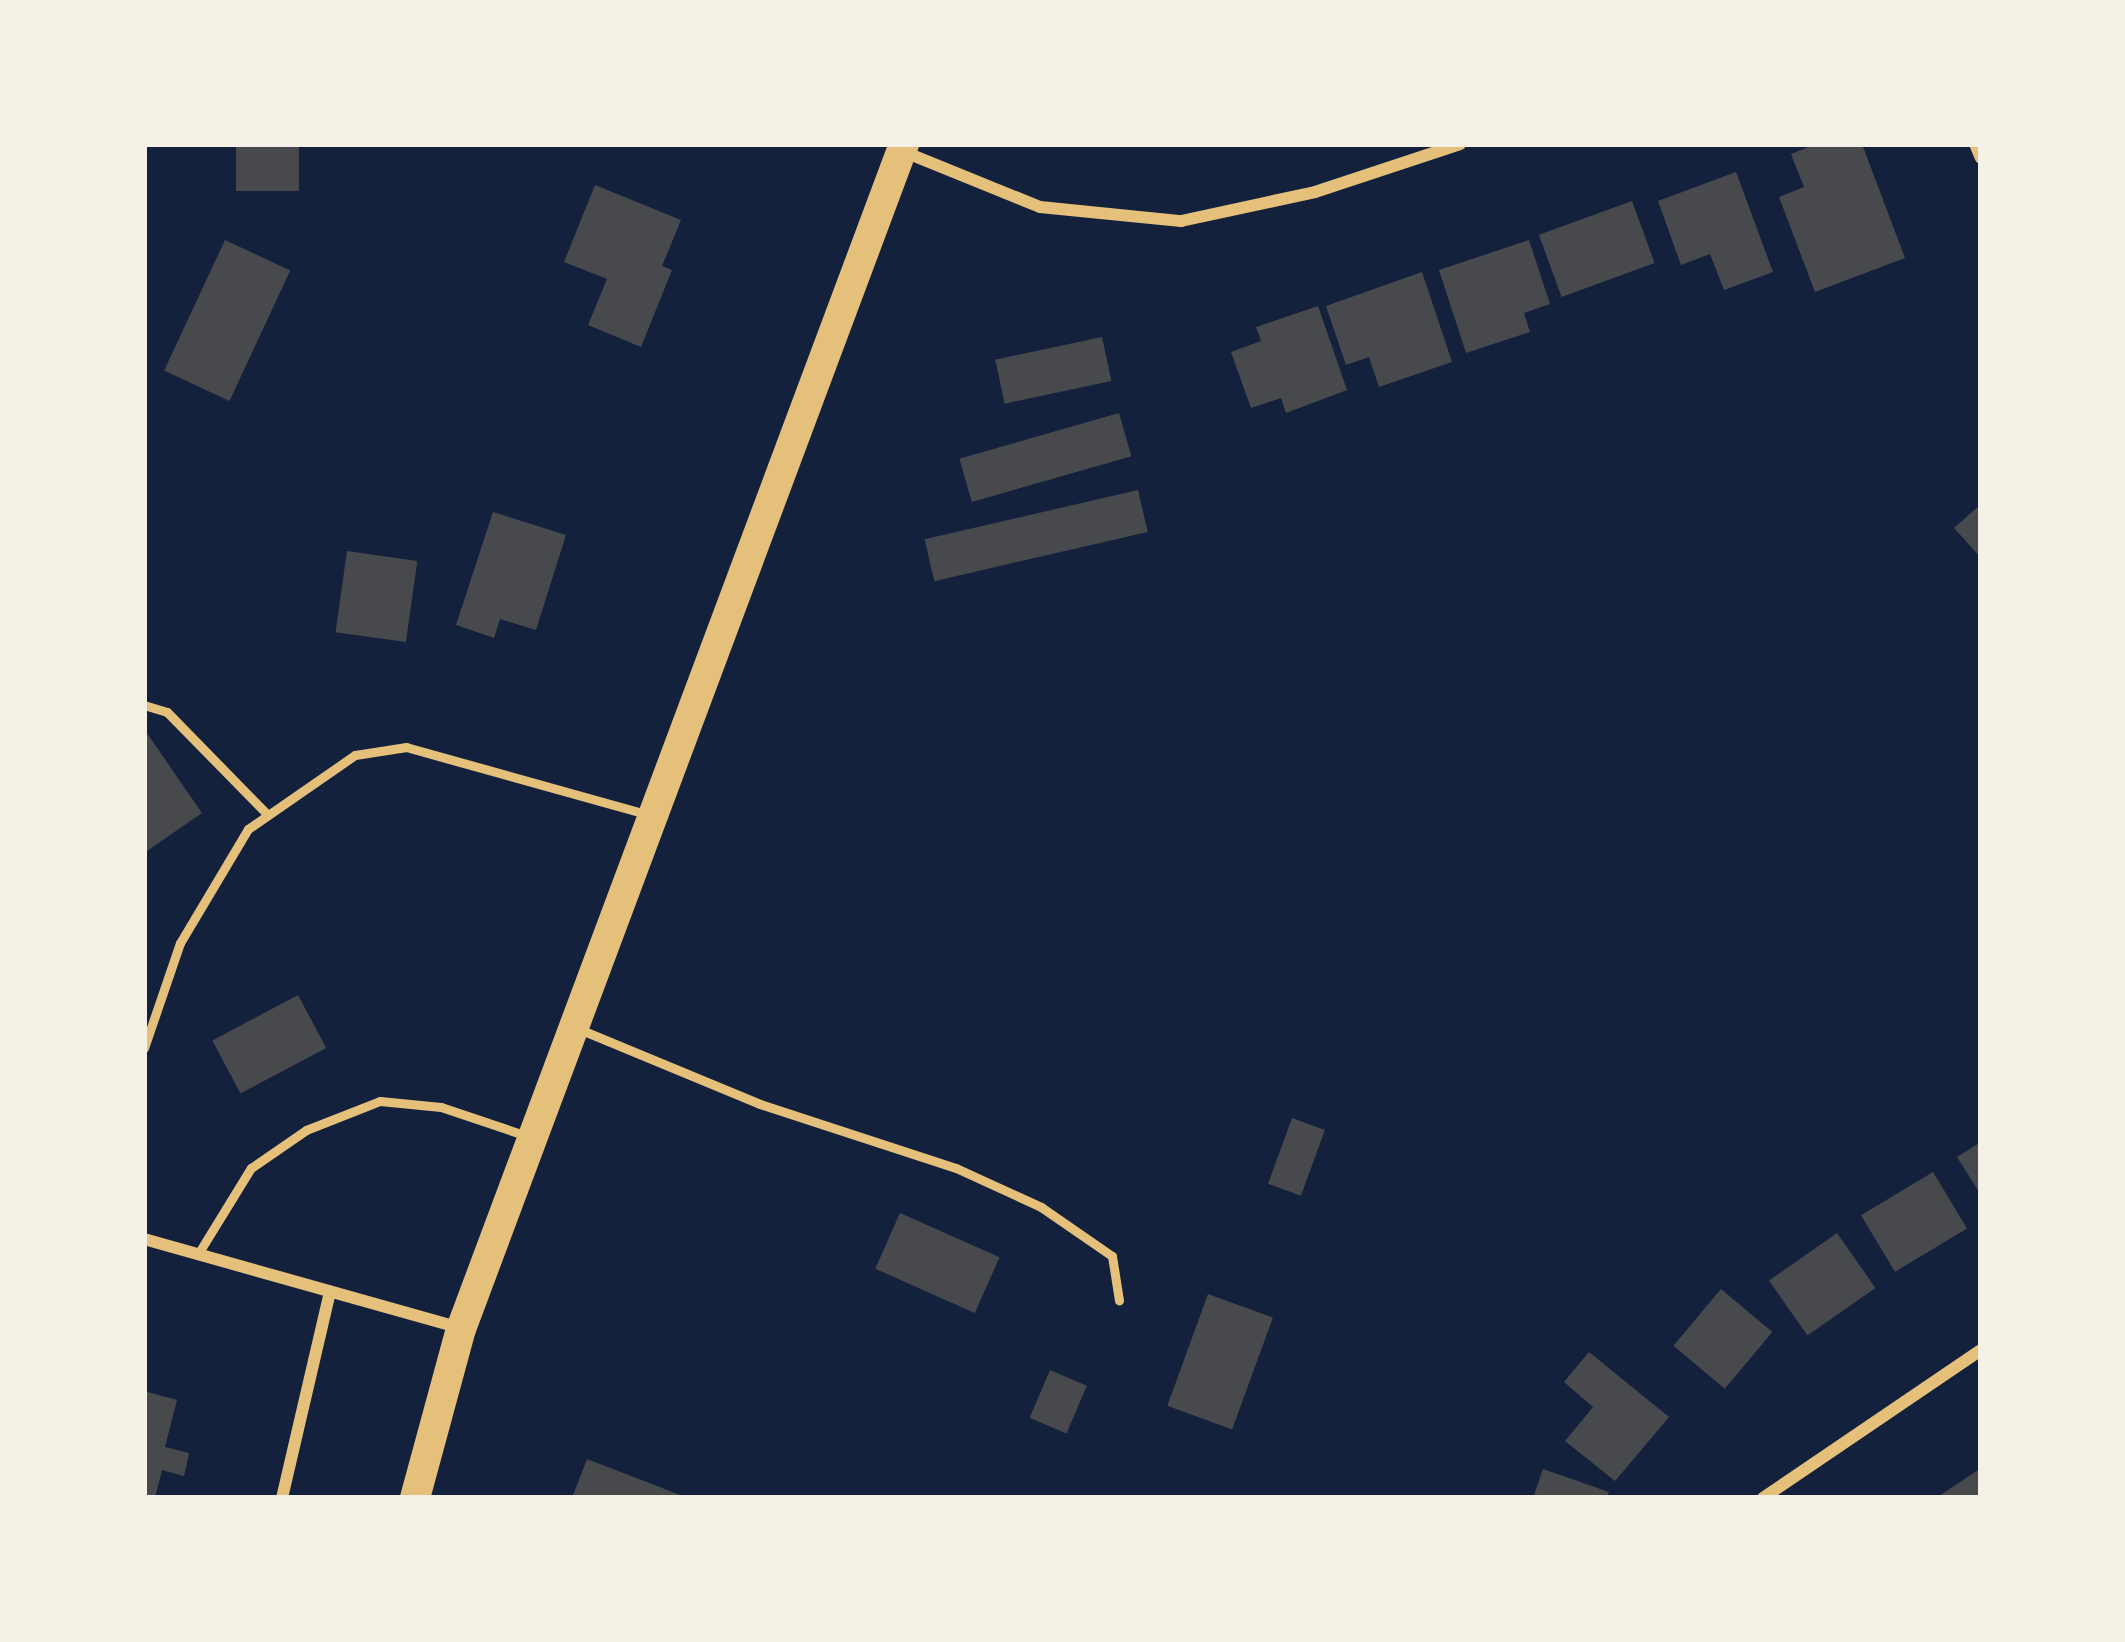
<!DOCTYPE html>
<html>
<head>
<meta charset="utf-8">
<style>
	body { margin:0 }
	#map { position:relative; width:2125px; height:1642px; overflow:hidden; background:#14213d; font-family:Quicksand,sans-serif }
	div>[style] { position:absolute }
	.building>* { inset:0; background:#48494c; transform-origin:0 0 }
	.service>* { height:9px; margin:-4.5px; padding:0 4.5px; transform-origin:4.5px; border-radius:4.5px; background:#e5c07b }
	.minor>* { height:12px; margin:-6px; padding:0 6px; transform-origin:6px; border-radius:6px; background:#e5c07b }
	.primary>* { height:30px; margin:-15px; padding:0 15px; transform-origin:15px; border-radius:15px; background:#e5c07b }
	span { translate:-50% -50%; white-space:nowrap; text-align:center; line-height:1.15; -webkit-text-stroke:12px #f6f1e7; paint-order:stroke }
	.frame { position:absolute; inset:0; border:147px solid #f6f1e7; pointer-events:none }
</style>
</head>
<body>
<div id="map">
	<div class="building">
		<i style="left:236px;top:144px;width:63px;height:47px"></i>
		<i style="clip-path:polygon(1816px 144px,1862px 144px,1905px 258px,1815px 292px,1779px 197px,1804px 187px,1791px 154px)"></i>
		<i style="clip-path:polygon(1736px 172px,1773px 272px,1724px 290px,1710px 254px,1681px 265px,1658px 201px)"></i>
		<i style="clip-path:polygon(595px 185px,681px 220px,662px 266px,672px 270px,641px 347px,588px 325px,607px 279px,564px 262px)"></i>
		<i style="left:1632px;top:201px;width:66px;height:99px;rotate:70deg"></i>
		<i style="left:225px;top:240px;width:72px;height:144px;rotate:25deg"></i>
		<i style="clip-path:polygon(1529px 240px,1550px 304px,1524px 313px,1530px 332px,1466px 353px,1439px 270px)"></i>
		<i style="clip-path:polygon(1422px 272px,1452px 362px,1379px 387px,1369px 357px,1346px 365px,1326px 306px)"></i>
		<i style="clip-path:polygon(1318px 306px,1347px 390px,1286px 413px,1281px 398px,1251px 408px,1231px 352px,1261px 341px,1256px 327px)"></i>
		<i style="left:1102px;top:337px;width:45px;height:109px;rotate:78deg"></i>
		<i style="left:1119px;top:413px;width:45px;height:166px;rotate:74deg"></i>
		<i style="left:1138px;top:490px;width:43px;height:219px;rotate:77deg"></i>
		<i style="clip-path:polygon(1981px 504px,1981px 558px,1954px 528px)"></i>
		<i style="clip-path:polygon(493px 512px,566px 535px,536px 630px,500px 619px,494px 638px,456px 625px)"></i>
		<i style="left:347px;top:551px;width:71px;height:82px;rotate:8deg"></i>
		<i style="clip-path:polygon(144px 729px,202px 813px,144px 853px)"></i>
		<i style="left:298px;top:995px;width:60px;height:97px;rotate:62deg"></i>
		<i style="left:1292px;top:1118px;width:35px;height:70px;rotate:20deg"></i>
		<i style="clip-path:polygon(1981px 1142px,1981px 1195px,1957px 1157px)"></i>
		<i style="left:1933px;top:1172px;width:66px;height:84px;rotate:59deg"></i>
		<i style="left:900px;top:1213px;width:109px;height:61px;rotate:24deg"></i>
		<i style="left:1837px;top:1233px;width:67px;height:83px;rotate:55deg"></i>
		<i style="left:1721px;top:1289px;width:67px;height:74px;rotate:40deg"></i>
		<i style="left:1208px;top:1294px;width:69px;height:119px;rotate:20deg"></i>
		<i style="clip-path:polygon(1589px 1352px,1669px 1417px,1615px 1481px,1565px 1441px,1593px 1407px,1564px 1382px)"></i>
		<i style="left:1050px;top:1370px;width:40px;height:52px;rotate:23deg"></i>
		<i style="clip-path:polygon(144px 1391px,177px 1400px,165px 1447px,189px 1453px,184px 1476px,162px 1470px,155px 1498px,144px 1498px)"></i>
		<i style="clip-path:polygon(587px 1459px,688px 1498px,572px 1498px)"></i>
		<i style="clip-path:polygon(1981px 1468px,1981px 1498px,1936px 1498px)"></i>
		<i style="clip-path:polygon(1543px 1469px,1609px 1492px,1606px 1498px,1533px 1498px)"></i>
	</div>
	<div class="service">
		<i style="left:144px;top:705px;width:24px;rotate:17deg"></i>
		<i style="left:167px;top:712px;width:143px;rotate:45.6deg"></i>
		<i style="left:579px;top:1029px;width:196px;rotate:22.5deg"></i>
		<i style="left:760px;top:1104px;width:206px;rotate:18.1deg"></i>
		<i style="left:956px;top:1168px;width:94px;rotate:24.6deg"></i>
		<i style="left:1041px;top:1207px;width:86px;rotate:34.6deg"></i>
		<i style="left:1112px;top:1256px;width:45px;rotate:81deg"></i>
		<i style="left:144px;top:1048px;width:111px;rotate:-71.1deg"></i>
		<i style="left:180px;top:943px;width:133px;rotate:-59.2deg"></i>
		<i style="left:248px;top:829px;width:130px;rotate:-34.7deg"></i>
		<i style="left:355px;top:755px;width:52px;rotate:-8.9deg"></i>
		<i style="left:406px;top:747px;width:252px;rotate:15.6deg"></i>
		<i style="left:198px;top:1254px;width:101px;rotate:-58.4deg"></i>
		<i style="left:251px;top:1168px;width:67px;rotate:-34.6deg"></i>
		<i style="left:306px;top:1130px;width:79px;rotate:-21.4deg"></i>
		<i style="left:380px;top:1101px;width:61px;rotate:5.6deg"></i>
		<i style="left:441px;top:1107px;width:94px;rotate:18.6deg"></i>
	</div>
	<div class="minor">
		<i style="left:1975px;top:144px;width:15px;rotate:67deg"></i>
		<i style="left:902px;top:151px;width:149px;rotate:22.1deg"></i>
		<i style="left:1040px;top:207px;width:142px;rotate:5.7deg"></i>
		<i style="left:1181px;top:221px;width:137px;rotate:-12.2deg"></i>
		<i style="left:1315px;top:192px;width:153px;rotate:-18.3deg"></i>
		<i style="left:144px;top:1239px;width:328px;rotate:15.7deg"></i>
		<i style="left:282px;top:1498px;width:212px;rotate:-76.9deg"></i>
		<i style="left:1763px;top:1498px;width:263px;rotate:-34.2deg"></i>
	</div>
	<div class="primary">
		<i style="left:415px;top:1498px;width:175px;rotate:-74.8deg"></i>
		<i style="left:461px;top:1329px;width:1265px;rotate:-69.5deg"></i>
	</div>
	<div class="frame"></div>
</div>
</body>
</html>
